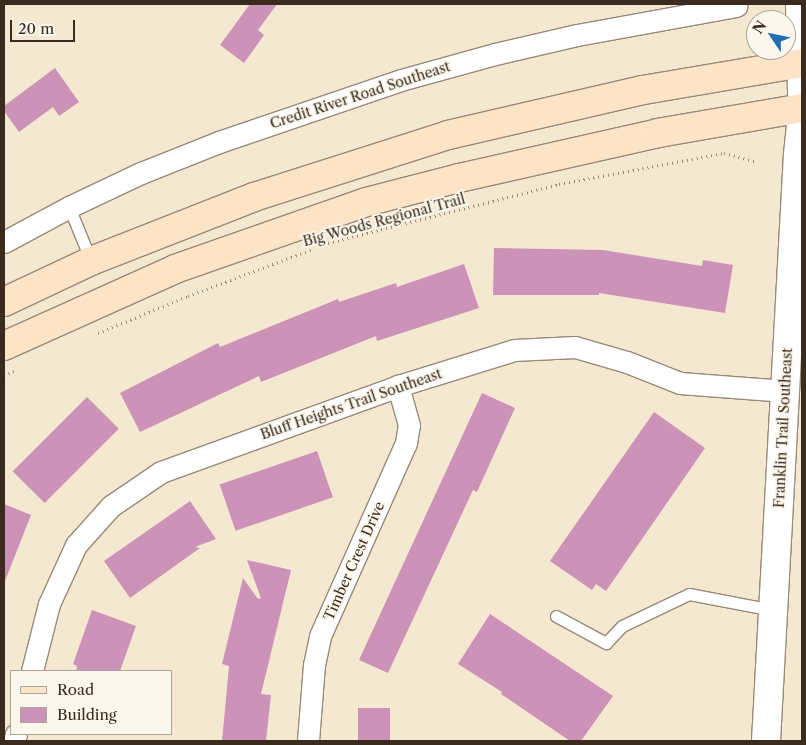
<!DOCTYPE html>
<html>
<head>
<meta charset="utf-8">
<style>
	body { margin:0 }
	#map { position:relative; width:806px; height:745px; overflow:hidden; background:#f5e8d1; font-family:"Libre Caslon Text",serif }
	div>[style] { position:absolute }
	.building>* { inset:0; background:#cd92b8; transform-origin:0 0 }
	.path>* { height:3px; margin-top:-1.5px; transform-origin:0; background:repeating-linear-gradient(90deg,#988978 0 1px,transparent 0 5px) }
	.roads { filter:drop-shadow(1px 0 #988978) drop-shadow(-1px 0 #988978) drop-shadow(0 1px #988978) drop-shadow(0 -1px #988978) }
	.service>* { height:11px; margin:-5.5px; padding:0 5.5px; transform-origin:5.5px; border-radius:5.5px; background:#fff }
	.minor>* { height:21px; margin:-10.5px; padding:0 10.5px; transform-origin:10.5px; border-radius:10.5px; background:#fff }
	.tertiary>* { height:28px; margin:-14px; padding:0 14px; transform-origin:14px; border-radius:14px; background:#fff }
	.secondary>* { height:28px; margin:-14px; padding:0 14px; transform-origin:14px; border-radius:14px; background:#fee4c6 }
	span { translate:-50% -50%; white-space:nowrap; text-align:center; line-height:1.15; -webkit-text-stroke:4px #fbf7ec; paint-order:stroke }
	.street-label { font-size:14px; color:#3b2a1e }
	.frame { position:absolute; inset:0; border:5px solid #3b2a1e; pointer-events:none }
	.legend { position:absolute; left:10px; top:670px; width:162px; height:65px; box-sizing:border-box; background:#fbf7ec; border:1px solid #aea59a; margin:0; padding:6px 9px; list-style:none; font-size:15px; color:#3b2a1e }
	.legend li { display:flex; align-items:center; gap:10px; height:25px }
	.legend b { width:25px; border:1px solid #aea59a }
	.north { position:absolute; left:746px; top:10px; width:50px; height:50px; box-sizing:border-box; background:#fbf7ec; border:1px solid #aea59a; border-radius:50%; rotate:304deg; font-size:14px; font-weight:700; line-height:20px; text-align:center; color:#3b2a1e }
	.north::after { content:''; display:block; margin:auto; width:18px; height:22px; background:#1f6fb2; clip-path:polygon(50% 0,100% 100%,50% 72%,0 100%) }
	.scale { position:absolute; left:10px; top:20px; width:65px; height:22px; box-sizing:border-box; border:2px solid #3b2a1e; border-top:0; padding-left:6px; font-size:15px; line-height:18px; white-space:nowrap; color:#3b2a1e; -webkit-text-stroke:4px #fbf7ec; paint-order:stroke }
</style>
</head>
<body>
<div id="map">
	<div class="building">
		<i style="clip-path:polygon(250px 4px,277px 4px,258px 30px,264px 35px,244px 63px,220px 45px)"></i>
		<i style="clip-path:polygon(55px 68px,79px 102px,59px 116px,53px 107px,19px 132px,4px 111px,4px 106px)"></i>
		<i style="clip-path:polygon(494px 248px,603px 250px,702px 266px,703px 260px,733px 265px,725px 313px,599px 293px,599px 295px,493px 295px)"></i>
		<i style="clip-path:polygon(464px 264px,479px 308px,377px 341px,376px 336px,261px 382px,259px 376px,140px 432px,120px 393px,218px 343px,220px 347px,338px 299px,339px 302px,396px 283px,397px 287px)"></i>
		<i style="clip-path:polygon(482px 393px,515px 408px,477px 492px,473px 490px,388px 673px,359px 660px)"></i>
		<i style="left:87px;top:397px;width:45px;height:105px;rotate:45deg"></i>
		<i style="clip-path:polygon(654px 412px,705px 448px,606px 591px,596px 584px,592px 590px,550px 561px)"></i>
		<i style="left:317px;top:451px;width:49px;height:103px;rotate:71deg"></i>
		<i style="clip-path:polygon(190px 501px,216px 539px,195px 547px,200px 548px,130px 598px,104px 561px)"></i>
		<i style="clip-path:polygon(4px 504px,31px 515px,5px 581px,4px 581px)"></i>
		<i style="clip-path:polygon(247px 560px,291px 570px,261px 694px,271px 695px,266px 741px,222px 741px,229px 666px,222px 664px,243px 578px,258px 599px,261px 598px)"></i>
		<i style="clip-path:polygon(92px 610px,136px 626px,120px 671px,76px 671px,77px 666px,73px 664px)"></i>
		<i style="clip-path:polygon(490px 614px,613px 696px,581px 741px,570px 741px,501px 694px,502px 692px,458px 664px)"></i>
		<i style="left:358px;top:708px;width:32px;height:33px"></i>
	</div>
	<div class="path">
		<i style="left:328px;top:243px;width:238px;rotate:-14.3deg"></i>
		<i style="left:559px;top:184px;width:168px;rotate:-10.6deg"></i>
		<i style="left:724px;top:153px;width:35px;rotate:15deg"></i>
		<i style="left:98px;top:333px;width:97px;rotate:-22.3deg"></i>
		<i style="left:188px;top:296px;width:134px;rotate:-20.6deg"></i>
		<i style="left:4px;top:376px;width:15px;rotate:-28deg"></i>
	</div>
	<div class="roads">
		<div class="service">
			<i style="left:69px;top:207px;width:58px;rotate:67.8deg"></i>
			<i style="left:556px;top:616px;width:57px;rotate:28.4deg"></i>
			<i style="left:606px;top:643px;width:23px;rotate:-47deg"></i>
			<i style="left:622px;top:626px;width:74px;rotate:-25.5deg"></i>
			<i style="left:689px;top:594px;width:86px;rotate:10.8deg"></i>
		</div>
		<div class="minor">
			<i style="left:4px;top:242px;width:74px;rotate:-28.3deg"></i>
			<i style="left:69px;top:207px;width:80px;rotate:-25.3deg"></i>
			<i style="left:141px;top:173px;width:84px;rotate:-21.7deg"></i>
			<i style="left:219px;top:142px;width:192px;rotate:-18.8deg"></i>
			<i style="left:401px;top:80px;width:98px;rotate:-15.5deg"></i>
			<i style="left:495px;top:54px;width:84px;rotate:-13deg"></i>
			<i style="left:577px;top:35px;width:162px;rotate:-10.3deg"></i>
			<i style="left:32px;top:671px;width:69px;rotate:-75.8deg"></i>
			<i style="left:49px;top:604px;width:65px;rotate:-65.4deg"></i>
			<i style="left:76px;top:545px;width:52px;rotate:-48.1deg"></i>
			<i style="left:111px;top:506px;width:60px;rotate:-34.2deg"></i>
			<i style="left:161px;top:472px;width:252px;rotate:-19.9deg"></i>
			<i style="left:398px;top:386px;width:121px;rotate:-17.2deg"></i>
			<i style="left:514px;top:350px;width:61px;rotate:-2.8deg"></i>
			<i style="left:575px;top:347px;width:54px;rotate:16.1deg"></i>
			<i style="left:627px;top:362px;width:57px;rotate:21.6deg"></i>
			<i style="left:680px;top:383px;width:106px;rotate:4.3deg"></i>
			<i style="left:14px;top:741px;width:7px;rotate:-74deg"></i>
			<i style="left:308px;top:741px;width:76px;rotate:-85.5deg"></i>
			<i style="left:314px;top:665px;width:30px;rotate:-78deg"></i>
			<i style="left:320px;top:636px;width:211px;rotate:-66deg"></i>
			<i style="left:406px;top:443px;width:18px;rotate:-81deg"></i>
			<i style="left:409px;top:425px;width:41px;rotate:-105.8deg"></i>
		</div>
		<div class="tertiary">
			<i style="left:800px;top:4px;width:90px;rotate:88.7deg"></i>
			<i style="left:766px;top:741px;width:588px;rotate:-86.88deg"></i>
			<i style="left:798px;top:154px;width:39px;rotate:-84deg"></i>
		</div>
		<div class="secondary">
			<i style="left:4px;top:302px;width:96px;rotate:-25.2deg"></i>
			<i style="left:91px;top:261px;width:175px;rotate:-21.4deg"></i>
			<i style="left:254px;top:197px;width:204px;rotate:-17.7deg"></i>
			<i style="left:448px;top:135px;width:200px;rotate:-13deg"></i>
			<i style="left:643px;top:90px;width:161px;rotate:-9.6deg"></i>
			<i style="left:4px;top:346px;width:188px;rotate:-24.2deg"></i>
			<i style="left:175px;top:269px;width:202px;rotate:-19.3deg"></i>
			<i style="left:366px;top:202px;width:96px;rotate:-14.5deg"></i>
			<i style="left:459px;top:178px;width:204px;rotate:-12.7deg"></i>
			<i style="left:658px;top:133px;width:146px;rotate:-9.8deg"></i>
		</div>
	</div>
	<div class="street-label">
		<span style="left:360px;top:95px;rotate:-18deg">Credit River Road Southeast</span>
		<span style="left:384px;top:220px;rotate:-15deg">Big Woods Regional Trail</span>
		<span style="left:351px;top:404px;rotate:-19deg">Bluff Heights Trail Southeast</span>
		<span style="left:783px;top:428px;rotate:-87deg">Franklin Trail Southeast</span>
		<span style="left:354px;top:561px;rotate:-66deg">Timber Crest Drive</span>
	</div>
	<div class="frame"></div>
	<ul class="legend">
	<li><b style="height:6px;background:#fee4c6"></b>Road</li>
	<li><b style="height:14px;background:#cd92b8"></b>Building</li>
	</ul>
	<div class="north">N</div>
	<div class="scale">20 m</div>
</div>
</body>
</html>
